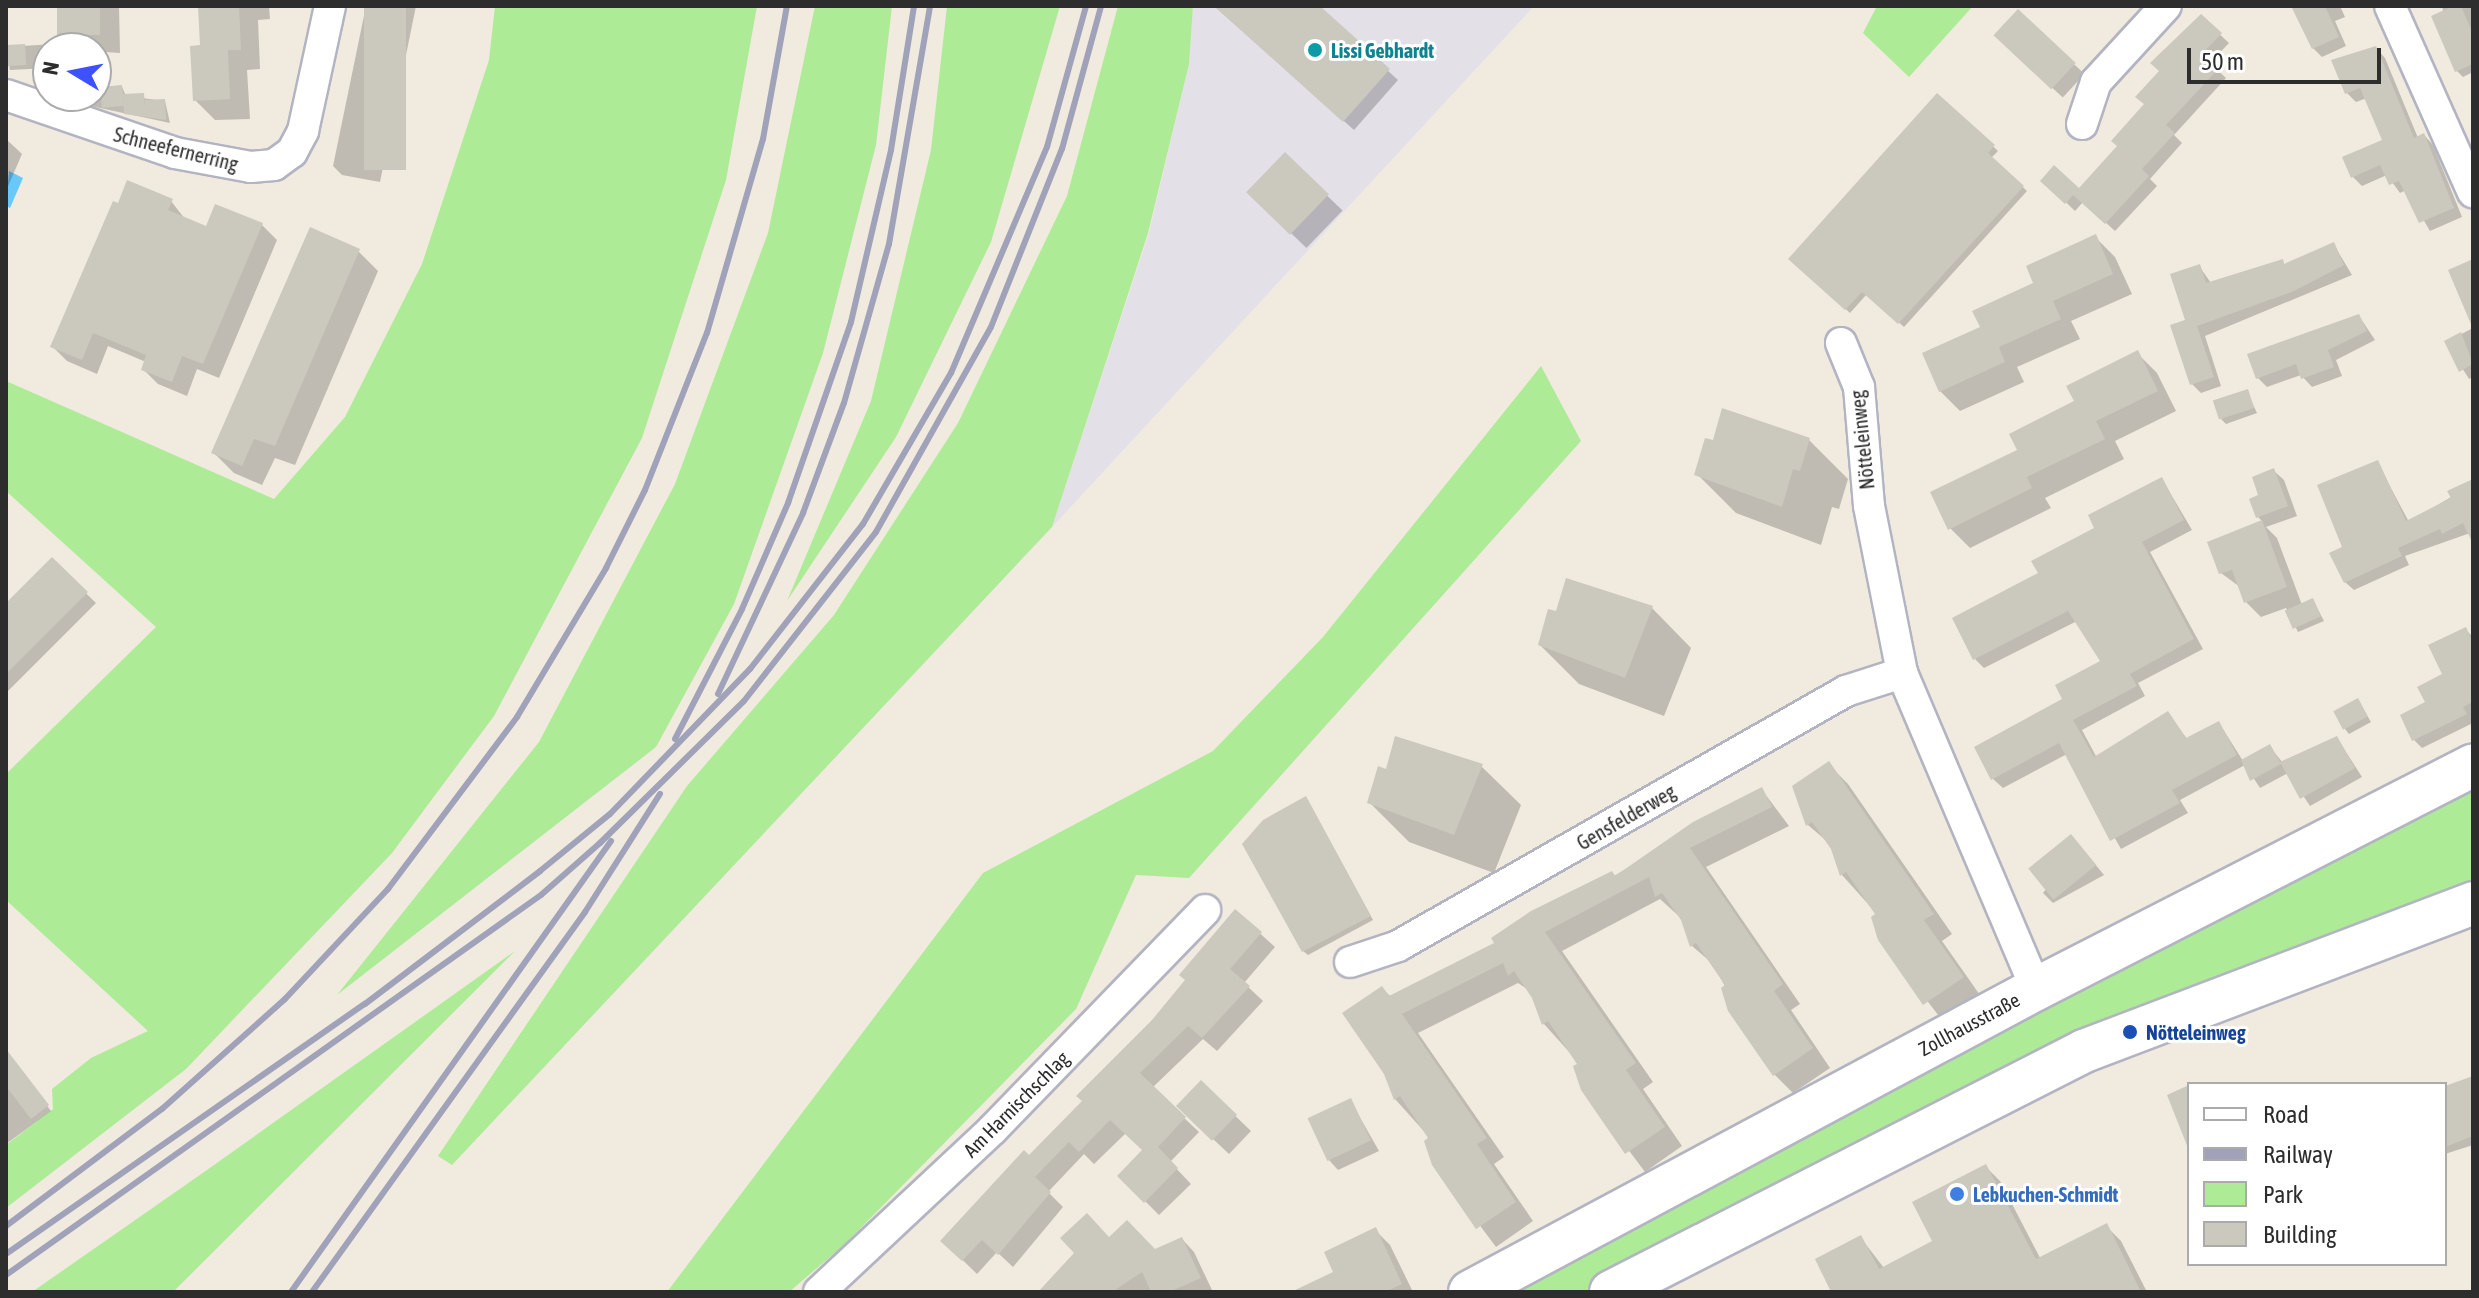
<!DOCTYPE html>
<html>
<head>
<meta charset="utf-8">
<style>
	body { margin:0 }
	#map { position:relative; width:2479px; height:1298px; overflow:hidden; background:#f0eadf; font-family:"Asap Condensed",sans-serif }
	div>[style] { position:absolute }
	.industrial>* { inset:0; background:#e3e0e8 }
	.green>* { inset:0; background:#adeb97 }
	.water>* { inset:0; background:#69c8fa }
	.shadow>* { inset:0; background:#0003; transform-origin:0 0 }
	.building>* { inset:0; background:#cbc8bd; transform-origin:0 0 }
	.roads { filter:drop-shadow(2px 0 #b3b4c2) drop-shadow(-2px 0 #b3b4c2) drop-shadow(0 2px #b3b4c2) drop-shadow(0 -2px #b3b4c2) }
	.minor>* { height:30px; margin:-15px; padding:0 15px; transform-origin:15px; border-radius:15px; background:#fff }
	.secondary>* { height:42px; margin:-21px; padding:0 21px; transform-origin:21px; border-radius:21px; background:#fff }
	.rail>* { height:6px; margin:-3px; padding:0 3px; transform-origin:3px; border-radius:3px; background:#a0a2b9 }
	.dots>* { width:22px; height:22px; translate:-50% -50%; box-sizing:border-box; border:4px solid #fff; border-radius:50% }
	span { translate:-50% -50%; white-space:nowrap; text-align:center; line-height:1.15; -webkit-text-stroke:6px #fff; paint-order:stroke }
	.culture-label { font-size:20px; color:#0d838f; font-weight:700 }
	.left { translate:0 -50%; text-align:left }
	.street-label { font-size:20px; color:#2d2d2d }
	.transit-label { font-size:20px; color:#164399; font-weight:700 }
	.shop-label { font-size:20px; color:#366cbe; font-weight:700 }
	.frame { position:absolute; inset:0; border:8px solid #2d2d2d; pointer-events:none }
	.legend { position:absolute; left:2187px; top:1082px; width:260px; height:184px; box-sizing:border-box; background:#fff; border:2px solid #ababab; margin:0; padding:10px 14px; list-style:none; font-size:24px; color:#2d2d2d }
	.legend li { display:flex; align-items:center; gap:16px; height:40px }
	.legend b { width:40px; border:2px solid #ababab }
	.north { position:absolute; left:32px; top:32px; width:80px; height:80px; box-sizing:border-box; background:#fff; border:2px solid #ababab; border-radius:50%; rotate:280deg; font-size:22px; font-weight:700; line-height:32px; text-align:center; color:#2d2d2d }
	.north::after { content:''; display:block; margin:auto; width:28px; height:36px; background:#3d51ff; clip-path:polygon(50% 0,100% 100%,50% 72%,0 100%) }
	.scale { position:absolute; left:2187px; top:48px; width:194px; height:36px; box-sizing:border-box; border:4px solid #2d2d2d; border-top:0; padding-left:10px; font-size:24px; line-height:28px; white-space:nowrap; color:#2d2d2d; -webkit-text-stroke:6px #fff; paint-order:stroke }
</style>
</head>
<body>
<div id="map">
	<div class="industrial">
		<i style="clip-path:polygon(1193px 6px,1534px 6px,1052px 527px,1149px 233px,1189px 64px)"></i>
	</div>
	<div class="green">
		<i style="clip-path:polygon(495px 6px,757px 6px,726px 180px,642px 438px,494px 716px,392px 853px,186px 1069px,6px 1208px,6px 1145px,53px 1109px,52px 1089px,91px 1058px,148px 1031px,6px 900px,6px 774px,156px 627px,6px 491px,6px 381px,274px 499px,345px 417px,422px 264px,489px 60px)"></i>
		<i style="clip-path:polygon(815px 6px,892px 6px,876px 145px,823px 353px,734px 604px,656px 747px,337px 995px,539px 742px,675px 484px,768px 233px)"></i>
		<i style="clip-path:polygon(947px 6px,1060px 6px,991px 242px,896px 437px,787px 601px,871px 401px,931px 150px)"></i>
		<i style="clip-path:polygon(1118px 6px,1193px 6px,1189px 64px,1148px 233px,1052px 527px,452px 1165px,438px 1156px,687px 786px,834px 615px,958px 423px,1067px 196px)"></i>
		<i style="clip-path:polygon(1877px 6px,1973px 6px,1909px 77px,1863px 33px)"></i>
		<i style="clip-path:polygon(1541px 366px,1581px 441px,1189px 878px,1136px 875px,1076px 1009px,845px 1244px,789px 1292px,667px 1292px,983px 873px,1213px 751px,1323px 637px)"></i>
		<i style="clip-path:polygon(2473px 778px,2473px 901px,2166px 1015px,1594px 1292px,1498px 1292px)"></i>
		<i style="clip-path:polygon(515px 951px,173px 1292px,32px 1292px,207px 1170px)"></i>
	</div>
	<div class="water">
		<i style="clip-path:polygon(9px 171px,23px 178px,10px 208px,6px 206px)"></i>
	</div>
	<div class="shadow">
		<i style="clip-path:polygon(59px 6px,119px 6px,120px 53px,48px 48px,48px 68px,10px 70px,6px 47px,69px 43px,60px 35px)"></i>
		<i style="clip-path:polygon(200px 6px,269px 6px,270px 19px,258px 20px,260px 69px,247px 70px,250px 119px,215px 120px,195px 100px,202px 47px)"></i>
		<i style="clip-path:polygon(366px 6px,416px 6px,380px 182px,342px 175px,333px 166px)"></i>
		<i style="clip-path:polygon(1214px 6px,1317px 6px,1398px 80px,1354px 130px)"></i>
		<i style="clip-path:polygon(2304px 6px,2340px 6px,2345px 17px,2335px 21px,2346px 46px,2322px 57px,2313px 48px)"></i>
		<i style="clip-path:polygon(2442px 6px,2473px 6px,2473px 72px,2463px 77px,2457px 71px)"></i>
		<i style="left:2018px;top:12px;width:91px;height:32px;rotate:43deg"></i>
		<i style="clip-path:polygon(2201px 17px,2229px 43px,2210px 63px,2226px 78px,2174px 135px,2182px 143px,2150px 179px,2157px 186px,2115px 231px,2083px 202px,2075px 211px,2043px 180px,2079px 191px,2119px 146px)"></i>
		<i style="clip-path:polygon(2376px 48px,2385px 58px,2418px 138px,2424px 135px,2433px 145px,2462px 217px,2430px 231px,2406px 190px,2400px 193px,2387px 175px,2362px 186px,2353px 177px,2385px 141px,2367px 98px,2356px 102px,2347px 93px)"></i>
		<i style="clip-path:polygon(96px 81px,103px 88px,122px 87px,126px 96px,165px 101px,170px 123px,86px 105px,81px 96px,96px 96px)"></i>
		<i style="clip-path:polygon(1938px 95px,1998px 151px,1991px 158px,2027px 191px,1904px 327px,1867px 294px,1850px 313px,1791px 259px)"></i>
		<i style="clip-path:polygon(6px 139px,22px 154px,6px 191px)"></i>
		<i style="left:1285px;top:155px;width:80px;height:52px;rotate:44deg"></i>
		<i style="clip-path:polygon(171px 201px,185px 219px,208px 229px,262px 225px,277px 240px,219px 378px,197px 369px,187px 396px,158px 384px,143px 369px,146px 362px,108px 346px,97px 374px,67px 361px,52px 346px)"></i>
		<i style="clip-path:polygon(2095px 237px,2115px 257px,2132px 294px,2071px 321px,2080px 339px,2017px 367px,2024px 382px,1960px 411px,1940px 391px,1982px 328px)"></i>
		<i style="clip-path:polygon(2334px 245px,2352px 275px,2205px 336px,2221px 386px,2201px 393px,2192px 384px,2188px 321px,2199px 266px,2211px 283px,2282px 261px,2286px 266px)"></i>
		<i style="clip-path:polygon(358px 251px,378px 271px,295px 465px,275px 458px,262px 485px,234px 473px,214px 453px)"></i>
		<i style="clip-path:polygon(2359px 316px,2375px 340px,2336px 360px,2342px 376px,2312px 387px,2301px 375px,2267px 387px,2258px 378px)"></i>
		<i style="clip-path:polygon(2473px 328px,2473px 377px,2469px 379px,2446px 342px)"></i>
		<i style="clip-path:polygon(2137px 353px,2157px 373px,2176px 411px,2115px 441px,2124px 459px,2045px 498px,2051px 508px,1970px 548px,1950px 528px,2019px 450px)"></i>
		<i style="clip-path:polygon(2247px 392px,2257px 413px,2226px 424px,2221px 419px)"></i>
		<i style="clip-path:polygon(1809px 440px,1848px 479px,1839px 509px,1832px 507px,1821px 545px,1736px 513px,1697px 474px)"></i>
		<i style="clip-path:polygon(2377px 462px,2409px 522px,2473px 484px,2473px 532px,2405px 556px,2409px 565px,2354px 590px,2345px 582px,2345px 548px)"></i>
		<i style="clip-path:polygon(2274px 471px,2284px 480px,2297px 516px,2266px 527px,2277px 538px,2302px 605px,2313px 600px,2324px 621px,2298px 632px,2286px 608px,2261px 617px,2246px 602px,2240px 587px,2221px 573px,2210px 543px,2263px 522px,2258px 517px,2261px 497px)"></i>
		<i style="clip-path:polygon(2162px 479px,2192px 530px,2150px 552px,2203px 649px,2138px 683px,2145px 696px,2082px 730px,2097px 758px,2168px 714px,2188px 740px,2219px 723px,2243px 761px,2270px 747px,2283px 763px,2337px 738px,2362px 777px,2310px 806px,2288px 773px,2260px 788px,2245px 765px,2180px 800px,2188px 813px,2121px 849px,2067px 754px,2003px 788px,1993px 779px,2103px 662px,2077px 621px,1984px 668px,1975px 659px,2041px 574px)"></i>
		<i style="clip-path:polygon(52px 560px,96px 603px,6px 693px,6px 606px)"></i>
		<i style="clip-path:polygon(1567px 581px,1652px 608px,1691px 648px,1664px 716px,1579px 684px,1540px 645px,1558px 614px)"></i>
		<i style="clip-path:polygon(2466px 630px,2473px 637px,2473px 723px,2422px 748px,2414px 740px)"></i>
		<i style="clip-path:polygon(2361px 705px,2371px 722px,2349px 734px,2345px 729px)"></i>
		<i style="clip-path:polygon(1828px 764px,1848px 784px,1952px 934px,1942px 941px,1982px 998px,1945px 1024px,1880px 939px,1878px 915px,1842px 875px,1829px 843px,1808px 825px,1794px 787px)"></i>
		<i style="clip-path:polygon(1481px 766px,1521px 805px,1494px 873px,1409px 842px,1369px 802px,1387px 771px)"></i>
		<i style="clip-path:polygon(1762px 790px,1789px 826px,1706px 867px,1800px 1004px,1791px 1010px,1830px 1068px,1793px 1093px,1775px 1075px,1712px 963px,1692px 946px,1682px 919px,1660px 899px,1562px 951px,1653px 1082px,1643px 1089px,1682px 1146px,1645px 1172px,1583px 1089px,1580px 1064px,1544px 1024px,1530px 991px,1518px 983px,1418px 1033px,1504px 1157px,1494px 1164px,1533px 1221px,1496px 1247px,1434px 1164px,1431px 1139px,1395px 1099px,1382px 988px,1391px 997px,1497px 944px)"></i>
		<i style="clip-path:polygon(1306px 799px,1373px 920px,1308px 955px,1303px 951px)"></i>
		<i style="clip-path:polygon(2080px 846px,2104px 875px,2053px 903px,2043px 893px)"></i>
		<i style="clip-path:polygon(1235px 911px,1275px 947px,1244px 983px,1263px 1001px,1217px 1051px,1203px 1039px,1152px 1088px,1199px 1132px,1170px 1162px,1191px 1184px,1159px 1215px,1120px 1176px,1145px 1151px,1126px 1133px,1094px 1164px,1084px 1154px,1048px 1192px,1063px 1207px,1013px 1267px,997px 1252px,977px 1274px,943px 1241px,1085px 1102px,1188px 980px)"></i>
		<i style="clip-path:polygon(6px 1050px,51px 1111px,6px 1144px)"></i>
		<i style="clip-path:polygon(2473px 1078px,2473px 1145px,2445px 1154px,2445px 1088px)"></i>
		<i style="clip-path:polygon(1201px 1083px,1251px 1131px,1229px 1154px,1194px 1121px)"></i>
		<i style="clip-path:polygon(1350px 1100px,1379px 1151px,1338px 1170px,1329px 1160px)"></i>
		<i style="clip-path:polygon(1985px 1166px,2000px 1181px,2050px 1277px,2036px 1292px,1834px 1292px,1861px 1238px,1884px 1268px,1935px 1242px)"></i>
		<i style="clip-path:polygon(2106px 1226px,2121px 1241px,2147px 1292px,2070px 1292px)"></i>
		<i style="clip-path:polygon(1375px 1230px,1390px 1245px,1413px 1292px,1322px 1292px)"></i>
		<i style="clip-path:polygon(1182px 1239px,1194px 1252px,1212px 1290px,1041px 1292px,1109px 1240px,1155px 1252px)"></i>
	</div>
	<div class="building">
		<i style="left:57px;top:6px;width:43px;height:29px"></i>
		<i style="clip-path:polygon(198px 6px,239px 6px,241px 50px,228px 50px,230px 99px,193px 101px,190px 46px,200px 45px)"></i>
		<i style="left:364px;top:6px;width:42px;height:164px"></i>
		<i style="clip-path:polygon(1214px 6px,1320px 6px,1390px 69px,1343px 122px)"></i>
		<i style="clip-path:polygon(2291px 6px,2325px 6px,2339px 37px,2312px 49px)"></i>
		<i style="clip-path:polygon(2453px 6px,2461px 6px,2473px 34px,2473px 64px,2455px 72px,2431px 16px)"></i>
		<i style="left:2018px;top:9px;width:79px;height:36px;rotate:43deg"></i>
		<i style="clip-path:polygon(2201px 14px,2222px 33px,2203px 53px,2219px 68px,2166px 125px,2175px 133px,2142px 169px,2149px 176px,2105px 224px,2073px 195px,2065px 204px,2040px 181px,2054px 165px,2079px 188px,2117px 146px,2111px 141px,2144px 104px,2135px 97px,2159px 71px,2150px 63px)"></i>
		<i style="left:25px;top:44px;width:21px;height:19px;rotate:87deg"></i>
		<i style="clip-path:polygon(2376px 46px,2414px 138px,2424px 133px,2454px 208px,2419px 223px,2399px 181px,2389px 185px,2380px 165px,2351px 178px,2342px 157px,2382px 140px,2360px 88px,2345px 94px,2331px 60px)"></i>
		<i style="left:122px;top:85px;width:21px;height:22px;rotate:85deg"></i>
		<i style="clip-path:polygon(144px 93px,145px 108px,145px 100px,165px 99px,166px 120px,124px 114px,123px 94px)"></i>
		<i style="clip-path:polygon(1937px 93px,1995px 145px,1988px 153px,2024px 186px,1898px 324px,1862px 292px,1845px 310px,1788px 259px)"></i>
		<i style="left:1285px;top:152px;width:61px;height:56px;rotate:44deg"></i>
		<i style="clip-path:polygon(127px 180px,173px 199px,168px 210px,206px 226px,215px 204px,263px 223px,203px 364px,182px 356px,172px 382px,141px 370px,146px 355px,93px 333px,82px 360px,50px 347px,113px 201px,118px 203px)"></i>
		<i style="clip-path:polygon(310px 227px,360px 249px,275px 446px,254px 439px,242px 466px,211px 453px)"></i>
		<i style="clip-path:polygon(2096px 234px,2113px 274px,2053px 301px,2061px 319px,1999px 347px,2005px 362px,1939px 392px,1922px 353px,1980px 327px,1972px 311px,2033px 283px,2026px 266px)"></i>
		<i style="clip-path:polygon(2334px 242px,2344px 265px,2294px 291px,2197px 326px,2214px 377px,2190px 385px,2170px 325px,2185px 320px,2170px 274px,2200px 264px,2206px 283px,2283px 259px,2284px 264px)"></i>
		<i style="clip-path:polygon(2473px 259px,2473px 329px,2448px 270px)"></i>
		<i style="clip-path:polygon(2359px 314px,2367px 331px,2328px 350px,2334px 367px,2301px 379px,2296px 364px,2256px 379px,2247px 354px)"></i>
		<i style="clip-path:polygon(2461px 332px,2473px 364px,2459px 372px,2444px 341px)"></i>
		<i style="clip-path:polygon(2138px 350px,2158px 391px,2096px 421px,2105px 439px,2027px 477px,2032px 488px,1948px 530px,1930px 492px,2017px 450px,2009px 434px,2074px 401px,2066px 386px)"></i>
		<i style="left:2248px;top:389px;width:20px;height:37px;rotate:72deg"></i>
		<i style="clip-path:polygon(1722px 408px,1810px 438px,1800px 471px,1793px 469px,1782px 507px,1694px 475px,1705px 438px,1713px 440px)"></i>
		<i style="clip-path:polygon(2378px 460px,2406px 521px,2451px 498px,2447px 491px,2473px 479px,2473px 544px,2463px 523px,2442px 534px,2440px 529px,2398px 548px,2402px 556px,2344px 583px,2329px 553px,2342px 547px,2317px 485px)"></i>
		<i style="clip-path:polygon(2274px 468px,2288px 506px,2256px 518px,2249px 499px,2258px 495px,2252px 477px)"></i>
		<i style="clip-path:polygon(2162px 477px,2184px 520px,2142px 542px,2194px 639px,2130px 674px,2137px 686px,2073px 720px,2094px 757px,2168px 711px,2186px 738px,2219px 721px,2237px 755px,2172px 790px,2180px 803px,2110px 841px,2059px 743px,1991px 780px,1974px 747px,2062px 699px,2055px 685px,2100px 661px,2068px 611px,1973px 660px,1952px 618px,2038px 573px,2031px 561px,2094px 528px,2088px 515px)"></i>
		<i style="clip-path:polygon(2262px 520px,2287px 587px,2244px 603px,2232px 570px,2219px 574px,2207px 542px)"></i>
		<i style="clip-path:polygon(52px 557px,88px 592px,6px 674px,6px 603px)"></i>
		<i style="clip-path:polygon(1566px 578px,1653px 606px,1625px 678px,1538px 645px,1548px 609px,1556px 611px)"></i>
		<i style="left:2313px;top:598px;width:20px;height:31px;rotate:66deg"></i>
		<i style="clip-path:polygon(2466px 627px,2473px 643px,2473px 702px,2463px 707px,2467px 714px,2412px 741px,2400px 715px,2425px 702px,2417px 687px,2442px 674px,2428px 645px)"></i>
		<i style="left:2358px;top:698px;width:21px;height:28px;rotate:62deg"></i>
		<i style="clip-path:polygon(1395px 736px,1483px 764px,1454px 835px,1367px 803px,1378px 766px,1386px 769px)"></i>
		<i style="clip-path:polygon(2337px 736px,2355px 768px,2300px 799px,2281px 764px,2250px 781px,2241px 760px,2270px 744px,2280px 762px)"></i>
		<i style="clip-path:polygon(1829px 761px,1934px 914px,1924px 920px,1964px 977px,1923px 1005px,1878px 940px,1871px 917px,1875px 914px,1846px 872px,1840px 876px,1831px 849px,1812px 822px,1806px 826px,1792px 786px)"></i>
		<i style="clip-path:polygon(1762px 787px,1772px 807px,1690px 848px,1783px 984px,1774px 991px,1813px 1048px,1773px 1076px,1728px 1011px,1721px 988px,1725px 985px,1696px 943px,1690px 947px,1681px 920px,1662px 893px,1655px 897px,1649px 877px,1545px 932px,1636px 1063px,1626px 1070px,1665px 1127px,1625px 1154px,1581px 1090px,1573px 1066px,1577px 1064px,1548px 1021px,1542px 1025px,1532px 998px,1514px 971px,1508px 976px,1503px 963px,1402px 1014px,1487px 1138px,1477px 1144px,1516px 1202px,1476px 1229px,1432px 1165px,1424px 1141px,1428px 1138px,1400px 1096px,1394px 1100px,1384px 1074px,1342px 1013px,1382px 986px,1389px 996px,1494px 943px,1491px 938px,1531px 911px,1612px 871px,1615px 876px,1693px 822px)"></i>
		<i style="clip-path:polygon(1306px 796px,1371px 916px,1302px 952px,1242px 844px,1263px 820px)"></i>
		<i style="left:2071px;top:834px;width:40px;height:55px;rotate:51deg"></i>
		<i style="clip-path:polygon(1235px 909px,1262px 932px,1230px 969px,1250px 986px,1202px 1038px,1188px 1026px,1140px 1073px,1186px 1117px,1158px 1147px,1178px 1168px,1144px 1203px,1117px 1176px,1142px 1150px,1110px 1120px,1079px 1152px,1069px 1142px,1035px 1177px,1051px 1192px,998px 1255px,982px 1240px,962px 1261px,940px 1241px,1024px 1150px,1029px 1155px,1082px 1101px,1076px 1096px,1152px 1020px,1185px 980px,1179px 975px)"></i>
		<i style="clip-path:polygon(6px 1049px,49px 1105px,31px 1119px,6px 1086px)"></i>
		<i style="clip-path:polygon(2473px 1076px,2473px 1136px,2445px 1147px,2445px 1086px)"></i>
		<i style="left:1201px;top:1080px;width:50px;height:36px;rotate:44deg"></i>
		<i style="clip-path:polygon(2189px 1085px,2189px 1147px,2188px 1148px,2167px 1095px)"></i>
		<i style="left:1351px;top:1098px;width:47px;height:48px;rotate:65deg"></i>
		<i style="clip-path:polygon(1986px 1164px,2036px 1259px,2107px 1223px,2141px 1292px,1831px 1292px,1815px 1259px,1861px 1235px,1879px 1269px,1932px 1241px,1912px 1202px)"></i>
		<i style="clip-path:polygon(1087px 1213px,1109px 1237px,1127px 1220px,1155px 1249px,1182px 1237px,1201px 1278px,1169px 1292px,1151px 1292px,1142px 1272px,1112px 1292px,1038px 1292px,1074px 1253px,1060px 1238px)"></i>
		<i style="clip-path:polygon(1376px 1227px,1402px 1284px,1385px 1292px,1291px 1292px,1333px 1272px,1324px 1252px)"></i>
	</div>
	<div class="roads">
		<div class="minor">
			<i style="left:2390px;top:6px;width:204px;rotate:66deg"></i>
			<i style="left:6px;top:95px;width:179px;rotate:18.9deg"></i>
			<i style="left:175px;top:153px;width:77px;rotate:10.4deg"></i>
			<i style="left:251px;top:167px;width:23px;rotate:-5deg"></i>
			<i style="left:274px;top:165px;width:22px;rotate:-36deg"></i>
			<i style="left:292px;top:152px;width:24px;rotate:-62deg"></i>
			<i style="left:303px;top:131px;width:128px;rotate:-77.8deg"></i>
			<i style="left:2082px;top:124px;width:44px;rotate:-71.6deg"></i>
			<i style="left:2096px;top:82px;width:103px;rotate:-47.4deg"></i>
			<i style="left:1841px;top:343px;width:48px;rotate:67.8deg"></i>
			<i style="left:1859px;top:387px;width:119px;rotate:85.2deg"></i>
			<i style="left:1869px;top:506px;width:170px;rotate:78.8deg"></i>
			<i style="left:1902px;top:673px;width:343px;rotate:67deg"></i>
			<i style="left:1350px;top:962px;width:51px;rotate:-18.4deg"></i>
			<i style="left:1398px;top:946px;width:515px;rotate:-29.65deg"></i>
			<i style="left:1846px;top:691px;width:59px;rotate:-17.8deg"></i>
			<i style="left:819px;top:1292px;width:238px;rotate:-43.1deg"></i>
			<i style="left:993px;top:1129px;width:305px;rotate:-45.9deg"></i>
		</div>
		<div class="secondary">
			<i style="left:1470px;top:1292px;width:642px;rotate:-28.16deg"></i>
			<i style="left:2036px;top:989px;width:491px;rotate:-27.1deg"></i>
			<i style="left:1611px;top:1292px;width:531px;rotate:-27deg"></i>
			<i style="left:2084px;top:1051px;width:416px;rotate:-20.8deg"></i>
		</div>
	</div>
	<div class="rail">
		<i style="left:718px;top:694px;width:200px;rotate:-64.8deg"></i>
		<i style="left:803px;top:513px;width:117px;rotate:-69.6deg"></i>
		<i style="left:844px;top:403px;width:165px;rotate:-74.2deg"></i>
		<i style="left:889px;top:244px;width:242px;rotate:-80.2deg"></i>
		<i style="left:675px;top:739px;width:146px;rotate:-62.7deg"></i>
		<i style="left:742px;top:609px;width:116px;rotate:-66.5deg"></i>
		<i style="left:788px;top:503px;width:192px;rotate:-70.8deg"></i>
		<i style="left:851px;top:322px;width:177px;rotate:-76.9deg"></i>
		<i style="left:891px;top:150px;width:146px;rotate:-80.9deg"></i>
		<i style="left:6px;top:1226px;width:195px;rotate:-36.9deg"></i>
		<i style="left:162px;top:1109px;width:165px;rotate:-41.8deg"></i>
		<i style="left:285px;top:999px;width:151px;rotate:-46.9deg"></i>
		<i style="left:388px;top:889px;width:215px;rotate:-53.1deg"></i>
		<i style="left:517px;top:717px;width:174px;rotate:-59.1deg"></i>
		<i style="left:606px;top:568px;width:87px;rotate:-63.4deg"></i>
		<i style="left:645px;top:490px;width:169px;rotate:-68.5deg"></i>
		<i style="left:707px;top:333px;width:202px;rotate:-73.9deg"></i>
		<i style="left:763px;top:139px;width:135px;rotate:-79.8deg"></i>
		<i style="left:6px;top:1254px;width:437px;rotate:-34.9deg"></i>
		<i style="left:365px;top:1004px;width:220px;rotate:-37.2deg"></i>
		<i style="left:540px;top:871px;width:90px;rotate:-39.2deg"></i>
		<i style="left:610px;top:814px;width:202px;rotate:-46deg"></i>
		<i style="left:750px;top:669px;width:184px;rotate:-52.1deg"></i>
		<i style="left:863px;top:524px;width:175px;rotate:-59.8deg"></i>
		<i style="left:951px;top:373px;width:246px;rotate:-67deg"></i>
		<i style="left:1047px;top:147px;width:146px;rotate:-74.5deg"></i>
		<i style="left:6px;top:1275px;width:656px;rotate:-35.39deg"></i>
		<i style="left:541px;top:895px;width:79px;rotate:-41.4deg"></i>
		<i style="left:600px;top:843px;width:202px;rotate:-44.6deg"></i>
		<i style="left:744px;top:701px;width:214px;rotate:-52deg"></i>
		<i style="left:876px;top:532px;width:235px;rotate:-60.7deg"></i>
		<i style="left:991px;top:327px;width:192px;rotate:-68.3deg"></i>
		<i style="left:1062px;top:149px;width:148px;rotate:-74.7deg"></i>
		<i style="left:291px;top:1292px;width:553px;rotate:-54.64deg"></i>
		<i style="left:312px;top:1292px;width:468px;rotate:-54.3deg"></i>
		<i style="left:585px;top:912px;width:140px;rotate:-57.6deg"></i>
	</div>
	<div class="dots">
		<i style="left:1315px;top:50px;background:#0f9aa8"></i>
		<i style="left:2130px;top:1032px;background:#1a4fb4"></i>
		<i style="left:1957px;top:1194px;background:#3f7fe0"></i>
	</div>
	<div class="culture-label">
		<span class="left" style="left:1331px;top:50px">Lissi Gebhardt</span>
	</div>
	<div class="street-label">
		<span style="left:176px;top:149px;rotate:14deg">Schneefernerring</span>
		<span style="left:1862px;top:440px;rotate:-96deg">Nötteleinweg</span>
		<span style="left:1626px;top:817px;rotate:-30deg">Gensfelderweg</span>
		<span style="left:1969px;top:1024px;rotate:-28deg">Zollhausstraße</span>
		<span style="left:1016px;top:1104px;rotate:-45deg">Am Harnischschlag</span>
	</div>
	<div class="transit-label">
		<span class="left" style="left:2146px;top:1032px">Nötteleinweg</span>
	</div>
	<div class="shop-label">
		<span class="left" style="left:1973px;top:1194px">Lebkuchen-Schmidt</span>
	</div>
	<div class="frame"></div>
	<ul class="legend">
	<li><b style="height:10px;background:#fff"></b>Road</li>
	<li><b style="height:10px;background:#a0a2b9"></b>Railway</li>
	<li><b style="height:22px;background:#adeb97"></b>Park</li>
	<li><b style="height:22px;background:#cbc8bd"></b>Building</li>
	</ul>
	<div class="north">N</div>
	<div class="scale">50 m</div>
</div>
</body>
</html>
